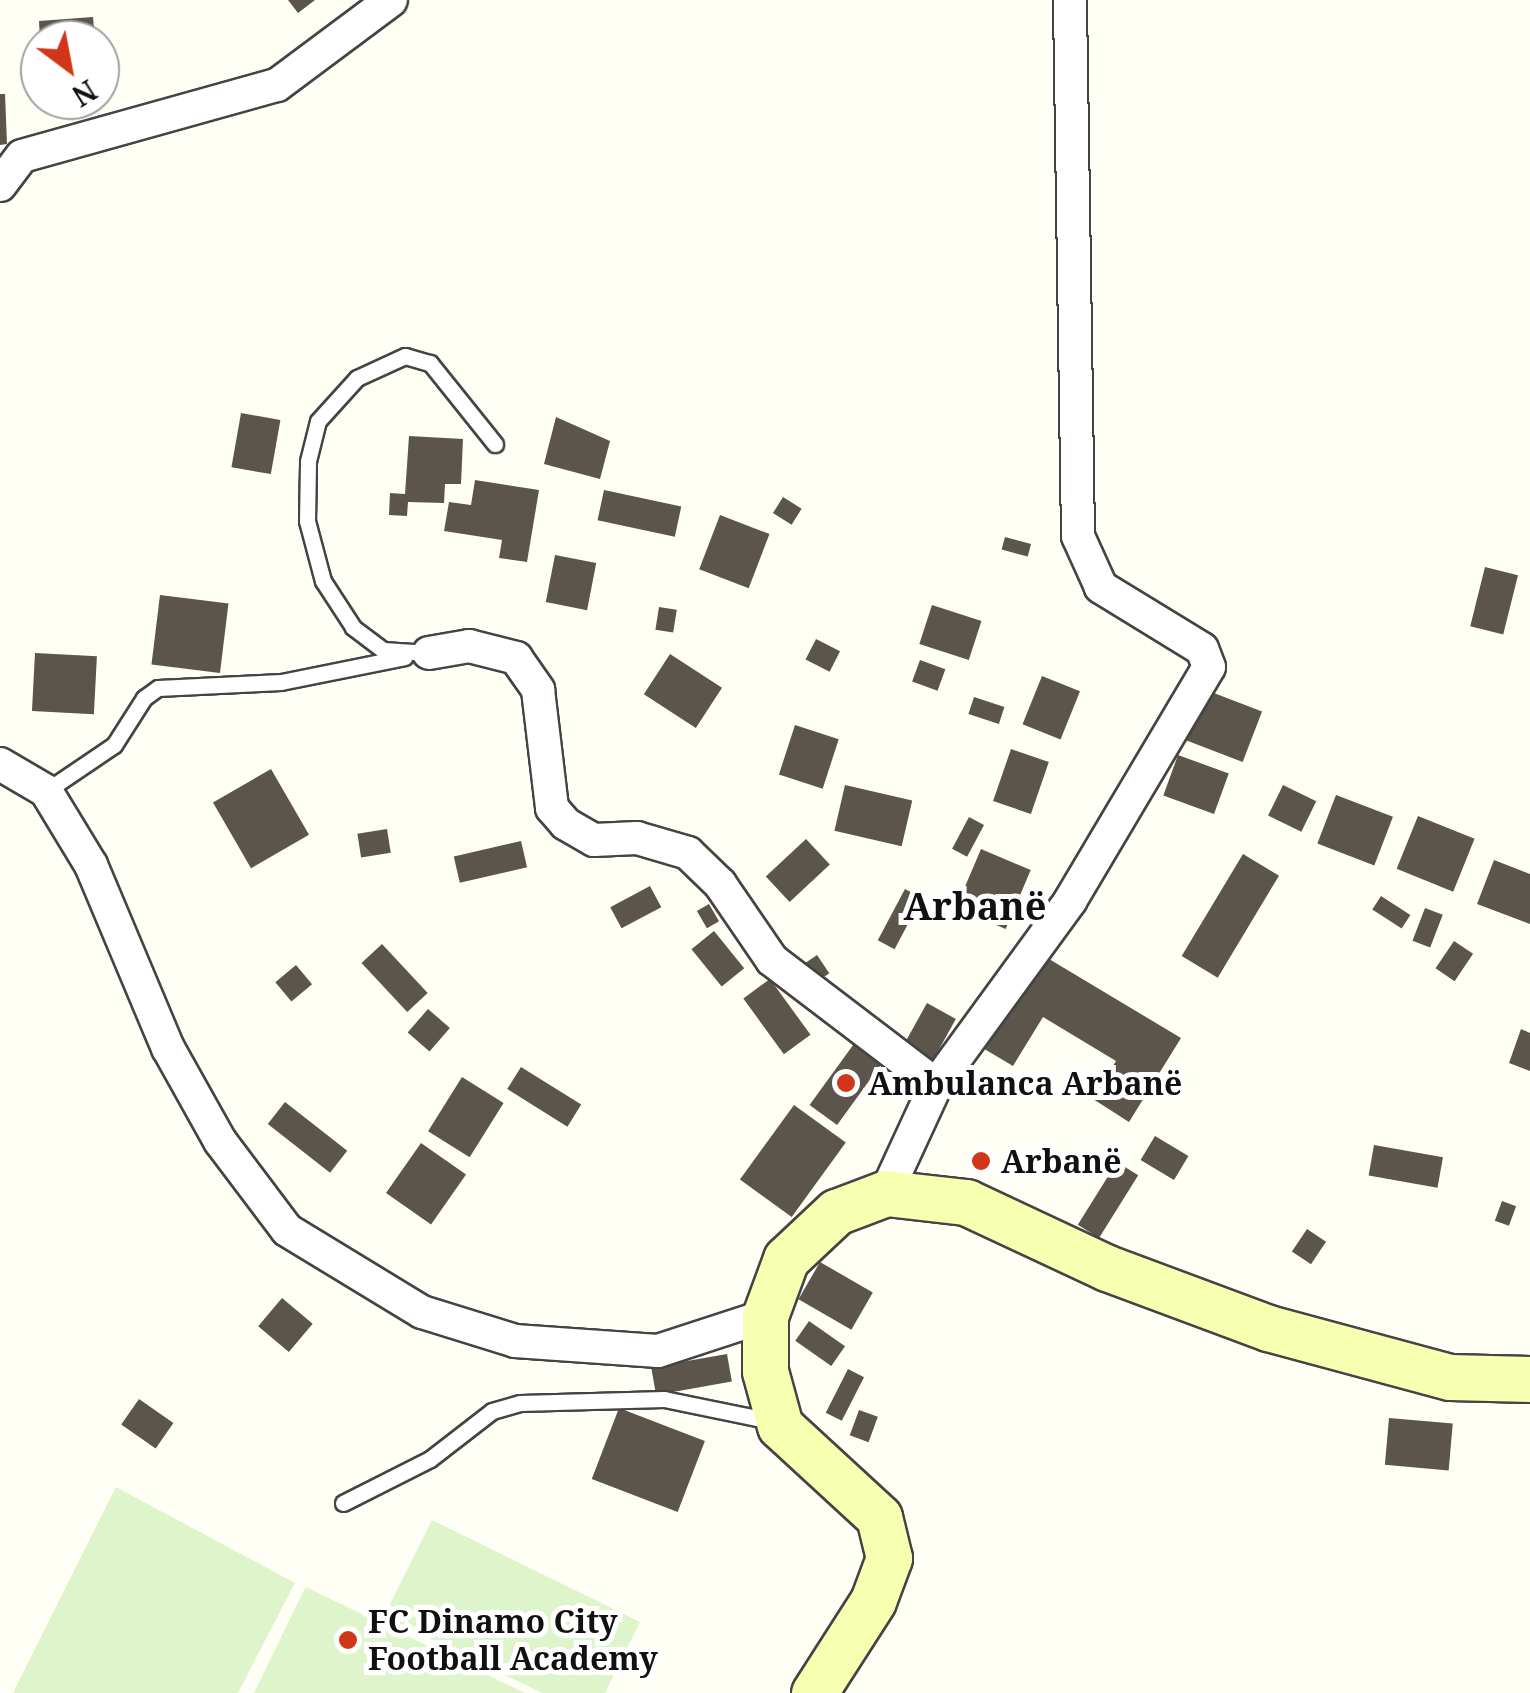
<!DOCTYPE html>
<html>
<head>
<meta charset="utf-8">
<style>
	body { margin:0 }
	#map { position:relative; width:1530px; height:1693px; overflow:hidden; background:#fffff5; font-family:"Noto Serif",serif }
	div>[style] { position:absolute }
	.pitch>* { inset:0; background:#def5cc }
	.building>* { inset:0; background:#5b554c; transform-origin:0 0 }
	.roads { filter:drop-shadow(2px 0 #444) drop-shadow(-2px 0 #444) drop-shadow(0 2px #444) drop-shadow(0 -2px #444) }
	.lane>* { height:15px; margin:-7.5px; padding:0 7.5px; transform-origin:7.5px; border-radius:7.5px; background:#fff }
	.street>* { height:32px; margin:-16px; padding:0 16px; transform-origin:16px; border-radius:16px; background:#fff }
	.secondary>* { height:45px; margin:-22.5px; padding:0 22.5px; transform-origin:22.5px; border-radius:22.5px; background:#f7ffb0 }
	.dots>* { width:28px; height:28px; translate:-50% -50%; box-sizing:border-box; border:5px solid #fff; border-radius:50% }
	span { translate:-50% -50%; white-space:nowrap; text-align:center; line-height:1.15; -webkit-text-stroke:10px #fff; paint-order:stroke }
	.poi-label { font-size:32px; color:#111; font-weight:700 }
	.left { translate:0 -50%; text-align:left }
	.quarter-label { font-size:38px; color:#111; font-weight:700 }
	.north { position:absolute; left:20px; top:20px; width:100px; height:100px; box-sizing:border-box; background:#fff; border:2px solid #a0a0a0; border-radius:50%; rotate:148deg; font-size:28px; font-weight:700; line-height:40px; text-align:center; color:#111 }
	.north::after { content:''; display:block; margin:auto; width:35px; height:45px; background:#d13618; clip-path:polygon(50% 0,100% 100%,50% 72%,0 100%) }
</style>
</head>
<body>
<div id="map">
	<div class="pitch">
		<i style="clip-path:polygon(116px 1487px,295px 1583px,238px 1693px,13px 1693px)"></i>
		<i style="clip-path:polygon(432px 1520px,640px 1622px,605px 1693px,542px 1693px,384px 1616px)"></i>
		<i style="clip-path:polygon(306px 1586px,306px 1587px,525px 1693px,254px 1693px)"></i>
	</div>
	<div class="building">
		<i style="clip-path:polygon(288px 0,315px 0,298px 13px)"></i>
		<i style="clip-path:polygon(93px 17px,95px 40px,40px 40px,39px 21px)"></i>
		<i style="clip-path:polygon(0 94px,5px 94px,7px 144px,0 145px)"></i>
		<i style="left:241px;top:413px;width:40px;height:55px;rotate:10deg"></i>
		<i style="clip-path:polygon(556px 417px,610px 441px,600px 479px,544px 464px)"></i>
		<i style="clip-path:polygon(409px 436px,463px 439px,461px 484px,445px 484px,444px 503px,408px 502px,407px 516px,389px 515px,390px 493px,405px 494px)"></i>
		<i style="clip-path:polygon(475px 480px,539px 490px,527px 562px,499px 558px,502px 540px,444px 531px,449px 502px,471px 505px)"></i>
		<i style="left:604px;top:490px;width:79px;height:31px;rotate:12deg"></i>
		<i style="left:783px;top:497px;width:22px;height:19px;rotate:32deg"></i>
		<i style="left:720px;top:515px;width:53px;height:58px;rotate:21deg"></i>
		<i style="left:1005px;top:537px;width:27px;height:13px;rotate:15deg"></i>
		<i style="left:555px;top:555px;width:42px;height:48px;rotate:11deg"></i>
		<i style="left:1485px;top:567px;width:34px;height:61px;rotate:14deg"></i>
		<i style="left:160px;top:595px;width:69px;height:70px;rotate:7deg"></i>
		<i style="left:932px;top:605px;width:52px;height:41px;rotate:18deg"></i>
		<i style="left:659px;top:607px;width:18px;height:23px;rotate:9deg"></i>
		<i style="left:816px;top:639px;width:27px;height:23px;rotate:27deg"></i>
		<i style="left:35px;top:653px;width:62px;height:58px;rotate:3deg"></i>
		<i style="left:670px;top:654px;width:62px;height:48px;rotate:33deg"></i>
		<i style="left:920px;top:660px;width:27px;height:23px;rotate:20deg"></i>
		<i style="left:1042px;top:676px;width:41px;height:52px;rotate:22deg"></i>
		<i style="left:1206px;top:690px;width:60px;height:54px;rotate:21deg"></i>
		<i style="left:974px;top:697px;width:32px;height:18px;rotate:18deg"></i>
		<i style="left:795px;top:725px;width:46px;height:52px;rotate:18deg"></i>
		<i style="left:1011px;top:749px;width:40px;height:55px;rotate:19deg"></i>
		<i style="left:1178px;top:755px;width:54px;height:43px;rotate:20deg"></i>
		<i style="left:271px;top:769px;width:76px;height:67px;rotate:60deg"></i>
		<i style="left:845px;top:785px;width:69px;height:47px;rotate:13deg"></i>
		<i style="left:1283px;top:785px;width:37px;height:34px;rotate:26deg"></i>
		<i style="left:1336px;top:795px;width:61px;height:52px;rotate:21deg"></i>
		<i style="left:1418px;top:816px;width:61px;height:57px;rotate:22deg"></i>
		<i style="left:969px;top:817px;width:17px;height:36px;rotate:28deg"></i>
		<i style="left:387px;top:829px;width:24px;height:30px;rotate:81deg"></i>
		<i style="left:806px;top:839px;width:35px;height:55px;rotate:47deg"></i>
		<i style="left:521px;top:841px;width:27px;height:69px;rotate:77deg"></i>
		<i style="left:981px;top:849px;width:54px;height:64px;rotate:23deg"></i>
		<i style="left:1243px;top:854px;width:42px;height:119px;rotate:31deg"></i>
		<i style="clip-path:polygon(1494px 860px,1530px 874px,1530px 924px,1477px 904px)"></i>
		<i style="left:650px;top:886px;width:24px;height:45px;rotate:62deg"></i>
		<i style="left:905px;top:889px;width:19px;height:58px;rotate:28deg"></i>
		<i style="left:1381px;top:896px;width:35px;height:16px;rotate:33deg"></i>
		<i style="left:709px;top:904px;width:20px;height:14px;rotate:60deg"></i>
		<i style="left:1425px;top:908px;width:19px;height:35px;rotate:21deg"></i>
		<i style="left:714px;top:931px;width:48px;height:29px;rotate:51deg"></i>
		<i style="left:1454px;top:941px;width:23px;height:33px;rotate:34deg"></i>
		<i style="left:382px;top:944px;width:67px;height:28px;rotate:47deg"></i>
		<i style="clip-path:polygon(1039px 953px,1181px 1038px,1129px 1122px,1093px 1099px,1116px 1061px,1043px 1017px,1013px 1066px,981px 1047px)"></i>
		<i style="left:817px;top:955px;width:22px;height:15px;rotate:56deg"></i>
		<i style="left:296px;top:965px;width:25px;height:27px;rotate:50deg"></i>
		<i style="left:770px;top:979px;width:69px;height:33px;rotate:54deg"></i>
		<i style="left:927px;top:1003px;width:33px;height:55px;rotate:29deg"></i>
		<i style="left:428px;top:1009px;width:29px;height:31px;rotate:41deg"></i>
		<i style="clip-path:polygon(1521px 1029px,1530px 1033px,1530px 1071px,1509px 1063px)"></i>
		<i style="left:856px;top:1041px;width:34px;height:79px;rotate:36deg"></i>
		<i style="left:521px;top:1067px;width:71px;height:26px;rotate:32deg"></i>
		<i style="left:462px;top:1077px;width:49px;height:64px;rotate:32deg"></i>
		<i style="left:285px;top:1102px;width:79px;height:28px;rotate:38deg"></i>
		<i style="left:794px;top:1105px;width:64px;height:92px;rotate:36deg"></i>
		<i style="left:1155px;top:1136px;width:39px;height:28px;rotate:31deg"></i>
		<i style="left:421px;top:1143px;width:55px;height:61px;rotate:35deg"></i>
		<i style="left:1374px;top:1145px;width:70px;height:31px;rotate:10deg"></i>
		<i style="left:1117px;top:1162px;width:25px;height:74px;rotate:32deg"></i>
		<i style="left:1502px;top:1201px;width:15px;height:21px;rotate:20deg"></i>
		<i style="left:1307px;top:1229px;width:23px;height:27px;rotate:34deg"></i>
		<i style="left:820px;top:1262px;width:61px;height:43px;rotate:30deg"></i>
		<i style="left:282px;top:1298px;width:40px;height:37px;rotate:40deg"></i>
		<i style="left:809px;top:1321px;width:44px;height:24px;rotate:35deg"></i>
		<i style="left:727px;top:1354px;width:28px;height:77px;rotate:80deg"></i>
		<i style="left:848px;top:1369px;width:18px;height:49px;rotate:27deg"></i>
		<i style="left:139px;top:1399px;width:42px;height:31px;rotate:35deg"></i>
		<i style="left:619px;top:1408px;width:92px;height:76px;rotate:21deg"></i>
		<i style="left:859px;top:1410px;width:20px;height:27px;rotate:20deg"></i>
		<i style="left:1389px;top:1418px;width:64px;height:47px;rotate:5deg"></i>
	</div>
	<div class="roads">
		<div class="lane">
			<i style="left:429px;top:653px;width:46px;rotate:-176.3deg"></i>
			<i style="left:383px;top:650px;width:38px;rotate:-143deg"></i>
			<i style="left:353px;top:627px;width:55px;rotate:-123.1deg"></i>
			<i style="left:323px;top:581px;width:62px;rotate:-104.9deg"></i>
			<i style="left:307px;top:521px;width:60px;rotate:-89deg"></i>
			<i style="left:308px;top:461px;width:41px;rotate:-76deg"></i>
			<i style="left:318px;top:421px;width:58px;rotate:-47.8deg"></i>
			<i style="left:357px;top:378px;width:53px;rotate:-24.6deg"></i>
			<i style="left:405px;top:356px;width:26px;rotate:16deg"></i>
			<i style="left:430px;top:363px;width:104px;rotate:51.3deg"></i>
			<i style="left:46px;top:791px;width:82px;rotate:-34.1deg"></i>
			<i style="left:114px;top:745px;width:56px;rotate:-57.4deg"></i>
			<i style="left:144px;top:698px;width:17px;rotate:-36deg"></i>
			<i style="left:158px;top:688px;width:123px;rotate:-2.8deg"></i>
			<i style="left:281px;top:682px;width:126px;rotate:-11.4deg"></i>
			<i style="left:343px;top:1503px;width:97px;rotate:-26.8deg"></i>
			<i style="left:430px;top:1459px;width:78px;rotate:-37.7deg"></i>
			<i style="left:492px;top:1411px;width:29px;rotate:-16deg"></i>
			<i style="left:520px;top:1403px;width:144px;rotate:-1.6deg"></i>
			<i style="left:664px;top:1399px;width:109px;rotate:11.6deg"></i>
		</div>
		<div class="street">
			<i style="left:0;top:185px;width:36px;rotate:-53deg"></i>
			<i style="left:22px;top:156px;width:265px;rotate:-15.6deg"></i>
			<i style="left:277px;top:85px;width:142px;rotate:-36.7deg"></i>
			<i style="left:429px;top:653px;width:41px;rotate:-9.9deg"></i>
			<i style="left:469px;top:646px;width:49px;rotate:14.3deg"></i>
			<i style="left:516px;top:658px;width:39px;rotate:55deg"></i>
			<i style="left:538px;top:690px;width:119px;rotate:83.2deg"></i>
			<i style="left:552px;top:808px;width:21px;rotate:49deg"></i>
			<i style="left:566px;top:824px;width:32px;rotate:30deg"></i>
			<i style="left:594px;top:840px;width:43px;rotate:-2.7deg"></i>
			<i style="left:637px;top:838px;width:53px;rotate:16.4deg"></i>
			<i style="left:688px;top:853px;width:45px;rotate:44.1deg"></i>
			<i style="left:720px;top:884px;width:92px;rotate:55.6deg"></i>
			<i style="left:772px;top:960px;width:206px;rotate:37.3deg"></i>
			<i style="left:0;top:764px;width:53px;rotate:30.4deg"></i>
			<i style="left:46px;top:791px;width:87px;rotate:58.7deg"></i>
			<i style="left:91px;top:865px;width:199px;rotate:67.2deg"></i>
			<i style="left:168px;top:1048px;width:107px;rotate:60.8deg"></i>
			<i style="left:220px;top:1141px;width:111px;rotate:53deg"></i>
			<i style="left:287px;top:1230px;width:158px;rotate:31.3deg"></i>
			<i style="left:422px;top:1312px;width:97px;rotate:17.3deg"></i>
			<i style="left:515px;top:1341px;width:143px;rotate:4deg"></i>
			<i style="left:658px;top:1351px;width:113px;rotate:-18.1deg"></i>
			<i style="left:886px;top:1193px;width:119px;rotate:-65.2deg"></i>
			<i style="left:936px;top:1085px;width:228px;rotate:-53.9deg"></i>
			<i style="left:1070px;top:901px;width:272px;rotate:-59.3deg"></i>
			<i style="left:1209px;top:667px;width:19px;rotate:-111deg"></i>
			<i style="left:1202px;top:649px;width:119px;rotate:-148.5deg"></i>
			<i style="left:1101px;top:587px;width:56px;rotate:-114.3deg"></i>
			<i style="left:1078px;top:536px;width:536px;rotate:-90.86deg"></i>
		</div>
		<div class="secondary">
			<i style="left:814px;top:1693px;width:109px;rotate:-57.3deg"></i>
			<i style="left:873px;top:1601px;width:46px;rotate:-69.6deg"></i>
			<i style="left:889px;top:1558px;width:42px;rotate:-103.7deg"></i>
			<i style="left:879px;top:1517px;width:134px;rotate:-137.4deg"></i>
			<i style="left:780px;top:1426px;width:57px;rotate:-105.3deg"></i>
			<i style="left:765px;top:1371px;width:55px;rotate:-90deg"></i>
			<i style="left:765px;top:1316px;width:61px;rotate:-69.8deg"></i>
			<i style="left:786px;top:1259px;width:69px;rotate:-43.2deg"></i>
			<i style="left:836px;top:1212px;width:53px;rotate:-20.8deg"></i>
			<i style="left:886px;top:1193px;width:81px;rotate:6.4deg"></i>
			<i style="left:966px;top:1202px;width:156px;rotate:25.1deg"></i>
			<i style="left:1107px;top:1268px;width:172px;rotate:20.4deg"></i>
			<i style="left:1268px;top:1328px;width:188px;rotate:15.1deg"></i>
			<i style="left:1450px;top:1377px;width:80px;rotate:1.4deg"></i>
		</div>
	</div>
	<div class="dots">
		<i style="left:846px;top:1083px;background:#d13618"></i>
		<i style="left:981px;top:1161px;background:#d13618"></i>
		<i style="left:348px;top:1640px;background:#d13618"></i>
	</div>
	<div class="poi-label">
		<span class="left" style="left:868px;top:1083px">Ambulanca Arbanë</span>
		<span class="left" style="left:1001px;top:1161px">Arbanë</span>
		<span class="left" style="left:368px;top:1640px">FC Dinamo City<br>Football Academy</span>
	</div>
	<div class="quarter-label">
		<span style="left:975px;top:906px">Arbanë</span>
	</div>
	<div class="north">N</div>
</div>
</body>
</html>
